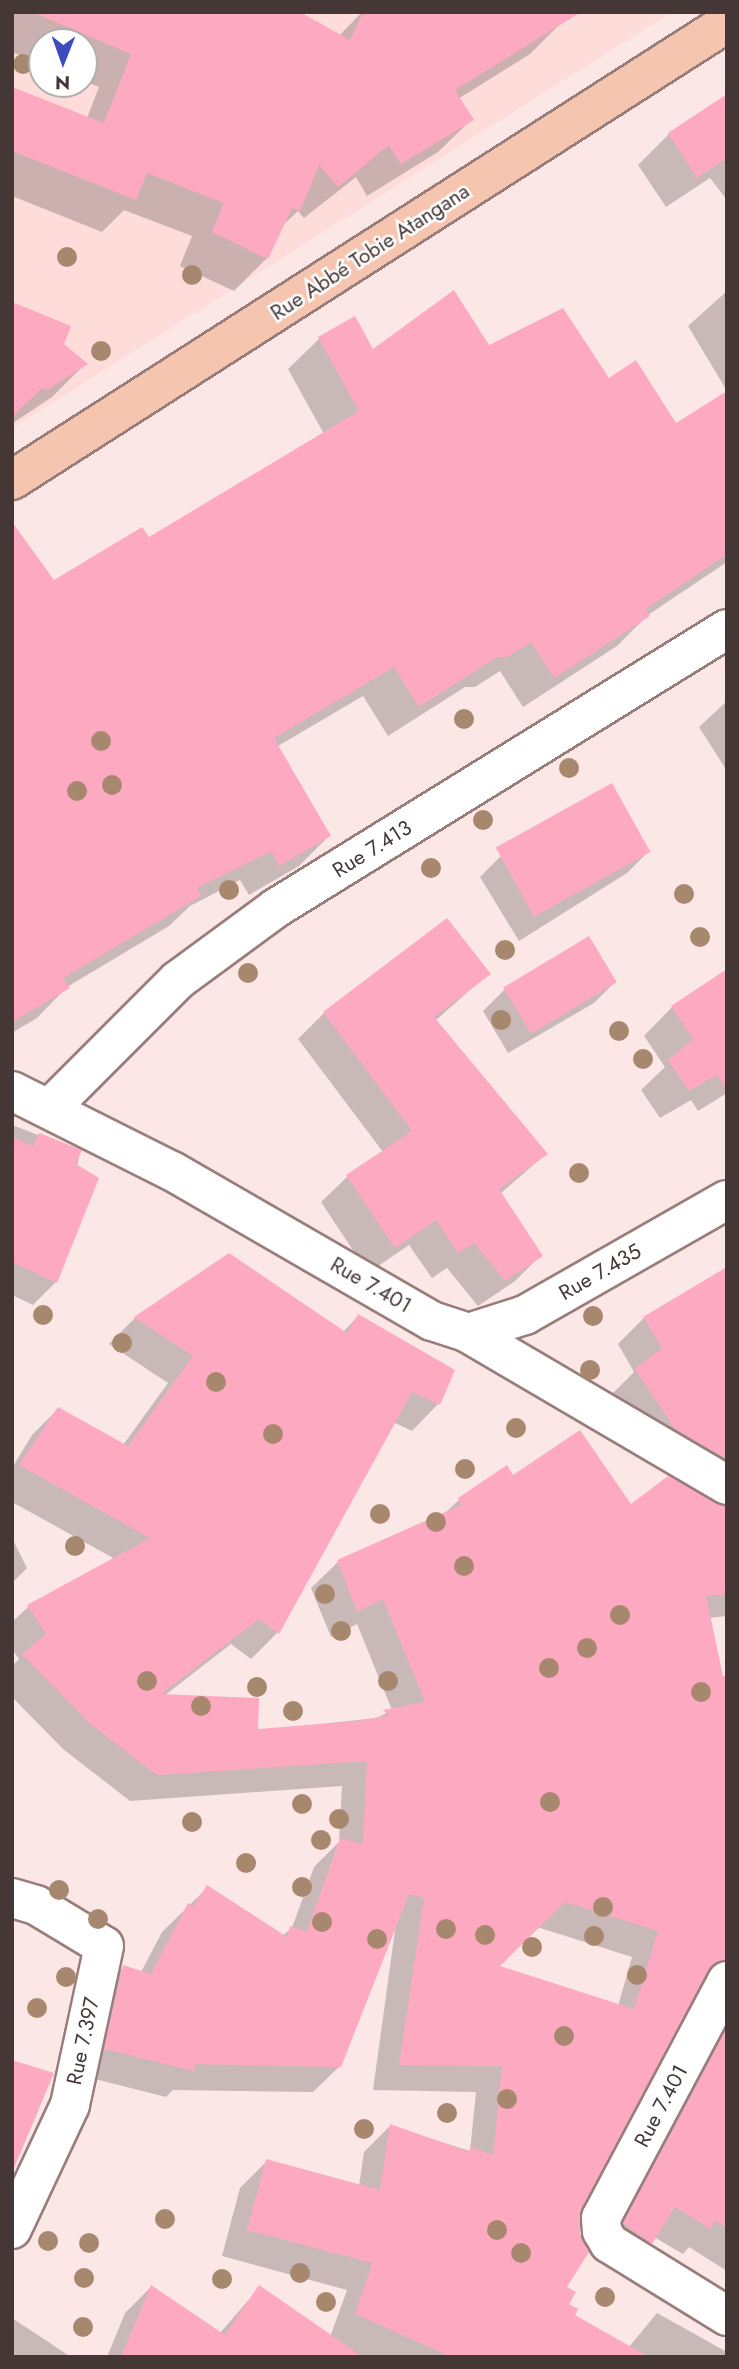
<!DOCTYPE html>
<html>
<head>
<meta charset="utf-8">
<style>
	body { margin:0 }
	#map { position:relative; width:739px; height:2369px; overflow:hidden; background:#fbe7e6; font-family:Jost,sans-serif }
	div>[style] { position:absolute }
	.built>* { inset:0; background:#fddcda }
	.shadow>* { inset:0; background:#0003 }
	.building>* { inset:0; background:#fea9c2; transform-origin:0 0 }
	.roads { filter:drop-shadow(2px 0 #997d7b) drop-shadow(-2px 0 #997d7b) drop-shadow(0 2px #997d7b) drop-shadow(0 -2px #997d7b) }
	.minor>* { height:38px; margin:-19px; padding:0 19px; transform-origin:19px; border-radius:19px; background:#fff }
	.major>* { height:38px; margin:-19px; padding:0 19px; transform-origin:19px; border-radius:19px; background:#f5c5b0 }
	.trees>* { width:20px; height:20px; margin:-10px; border-radius:50%; background:#a7886e }
	span { translate:-50% -50%; white-space:nowrap; text-align:center; line-height:1.15; -webkit-text-stroke:5px #fff; paint-order:stroke }
	.street-label { font-size:21px; color:#443736 }
	.frame { position:absolute; inset:0; border:14px solid #443736; pointer-events:none }
	.north { position:absolute; left:28px; top:28px; width:70px; height:70px; box-sizing:border-box; background:#fff; border:2px solid #b4afaf; border-radius:50%; rotate:181deg; font-size:19px; font-weight:700; line-height:28px; text-align:center; color:#443736 }
	.north::after { content:''; display:block; margin:auto; width:24px; height:32px; background:#3e4bbf; clip-path:polygon(50% 0,100% 100%,50% 72%,0 100%) }
</style>
</head>
<body>
<div id="map">
	<div class="built">
		<i style="clip-path:polygon(evenodd,12px 12px,672px 12px,12px 428px,12px 12px,42px 42px,84px 42px,84px 84px,42px 84px,42px 42px)"></i>
	</div>
	<div class="shadow">
		<i style="clip-path:polygon(12px 12px,297px 12px,339px 36px,362px 12px,563px 21px,530px 54px,458px 99px,471px 120px,438px 152px,367px 196px,356px 177px,304px 218px,298px 211px,280px 228px,267px 258px,234px 291px,180px 266px,192px 236px,124px 210px,102px 232px,12px 196px,12px 89px,87px 118px,99px 87px,84px 81px,84px 42px,42px 42px,42px 64px,12px 52px)"></i>
		<i style="clip-path:polygon(727px 96px,727px 200px,710px 178px,666px 207px,638px 165px,669px 134px)"></i>
		<i style="clip-path:polygon(727px 291px,727px 391px,688px 326px)"></i>
		<i style="clip-path:polygon(12px 304px,85px 364px,52px 397px,13px 423px)"></i>
		<i style="clip-path:polygon(354px 319px,372px 352px,488px 347px,608px 380px,676px 426px,727px 393px,727px 562px,648px 615px,617px 646px,523px 707px,500px 671px,475px 687px,465px 687px,388px 736px,363px 696px,278px 746px,329px 836px,299px 866px,249px 895px,240px 880px,190px 906px,169px 926px,67px 987px,37px 1018px,12px 1033px,12px 575px,54px 582px,148px 540px,324px 434px,288px 369px,319px 339px)"></i>
		<i style="clip-path:polygon(727px 701px,727px 771px,699px 727px)"></i>
		<i style="clip-path:polygon(611px 786px,648px 852px,627px 873px,519px 941px,480px 877px,501px 856px)"></i>
		<i style="clip-path:polygon(446px 920px,488px 974px,435px 1021px,546px 1154px,500px 1194px,541px 1255px,515px 1281px,478px 1306px,447px 1268px,432px 1278px,409px 1245px,368px 1273px,321px 1202px,347px 1177px,383px 1152px,298px 1039px,324px 1013px)"></i>
		<i style="clip-path:polygon(589px 939px,615px 982px,594px 1003px,508px 1053px,483px 1011px,504px 990px)"></i>
		<i style="clip-path:polygon(727px 974px,727px 1093px,698px 1111px,691px 1100px,660px 1118px,641px 1090px,665px 1067px,644px 1036px,672px 1007px)"></i>
		<i style="clip-path:polygon(12px 1125px,80px 1151px,56px 1282px,33px 1305px,12px 1295px)"></i>
		<i style="clip-path:polygon(evenodd,229px 1256px,343px 1332px,358px 1316px,453px 1370px,438px 1404px,412px 1431px,393px 1422px,277px 1633px,251px 1659px,231px 1644px,164px 1696px,256px 1731px,377px 1718px,392px 1710px,357px 1624px,331px 1637px,311px 1588px,338px 1562px,445px 1513px,459px 1500px,513px 1477px,630px 1507px,721px 1506px,609px 1397px,634px 1372px,618px 1344px,644px 1318px,727px 1267px,727px 1616px,709px 1618px,727px 1957px,699px 1986px,580px 2208px,565px 2288px,573px 2316px,629px 2347px,657px 2313px,727px 2352px,727px 2357px,107px 2357px,125px 2313px,151px 2287px,220px 2333px,259px 2288px,330px 2337px,347px 2290px,222px 2256px,240px 2188px,267px 2161px,359px 2186px,364px 2152px,390px 2126px,470px 2151px,476px 2092px,373px 2090px,396px 1923px,340px 2066px,313px 2092px,173px 2090px,166px 2097px,79px 2075px,97px 1993px,124px 1967px,141px 1972px,162px 1932px,207px 1888px,282px 1936px,292px 1928px,314px 1867px,339px 1842px,342px 1786px,130px 1801px,63px 1749px,12px 1697px,12px 1666px,19px 1659px,12px 1649px,12px 1622px,28px 1607px,115px 1559px,12px 1502px,12px 1468px,32px 1435px,58px 1409px,123px 1445px,168px 1383px,109px 1344px,135px 1318px,229px 1256px,537px 1927px,632px 1957px,618px 2006px,497px 1967px,537px 1927px)"></i>
		<i style="clip-path:polygon(12px 1538px,27px 1568px,12px 1583px)"></i>
		<i style="clip-path:polygon(727px 2009px,727px 2271px,689px 2247px,683px 2254px,654px 2237px,624px 2269px,598px 2251px)"></i>
		<i style="clip-path:polygon(12px 2318px,71px 2357px,12px 2357px)"></i>
	</div>
	<div class="building">
		<i style="clip-path:polygon(32px 12px,300px 12px,350px 40px,363px 12px,581px 12px,455px 90px,474px 120px,401px 164px,389px 145px,338px 187px,319px 165px,300px 211px,292px 208px,268px 259px,212px 232px,224px 203px,147px 173px,136px 200px,12px 151px,12px 87px,104px 123px,131px 54px)"></i>
		<i style="clip-path:polygon(727px 94px,727px 158px,697px 178px,668px 133px)"></i>
		<i style="clip-path:polygon(454px 290px,489px 345px,563px 308px,609px 378px,636px 360px,676px 423px,727px 391px,727px 554px,646px 609px,650px 616px,554px 678px,531px 642px,507px 657px,497px 657px,419px 707px,394px 667px,274px 738px,331px 836px,279px 866px,271px 851px,197px 888px,201px 896px,63px 978px,70px 988px,12px 1022px,12px 522px,54px 580px,142px 527px,149px 537px,359px 411px,318px 337px,355px 316px,373px 349px)"></i>
		<i style="clip-path:polygon(12px 302px,71px 326px,64px 344px,88px 364px,47px 390px,42px 388px,12px 417px)"></i>
		<i style="left:612px;top:783px;width:79px;height:133px;rotate:61deg"></i>
		<i style="clip-path:polygon(447px 918px,491px 974px,434px 1017px,548px 1154px,499px 1189px,543px 1256px,505px 1281px,474px 1243px,458px 1253px,436px 1220px,395px 1248px,346px 1175px,412px 1131px,323px 1012px)"></i>
		<i style="left:589px;top:936px;width:54px;height:100px;rotate:59deg"></i>
		<i style="clip-path:polygon(727px 969px,727px 1090px,717px 1075px,689px 1091px,668px 1060px,693px 1039px,671px 1006px)"></i>
		<i style="clip-path:polygon(39px 1133px,82px 1150px,76px 1164px,99px 1178px,57px 1283px,12px 1262px,12px 1137px,33px 1146px)"></i>
		<i style="clip-path:polygon(evenodd,229px 1253px,347px 1333px,358px 1314px,455px 1370px,440px 1405px,412px 1392px,279px 1634px,259px 1619px,161px 1694px,259px 1698px,258px 1729px,358px 1721px,389px 1715px,383px 1710px,425px 1702px,383px 1599px,357px 1612px,337px 1560px,461px 1505px,458px 1498px,507px 1465px,513px 1475px,580px 1430px,631px 1504px,668px 1476px,727px 1507px,727px 1594px,706px 1596px,723px 1676px,727px 1676px,727px 1959px,708px 1971px,582px 2208px,580px 2233px,589px 2252px,567px 2287px,576px 2292px,569px 2304px,578px 2309px,575px 2315px,649px 2357px,452px 2357px,355px 2314px,372px 2263px,247px 2230px,266px 2159px,380px 2190px,390px 2124px,469px 2152px,471px 2147px,493px 2155px,502px 2066px,399px 2065px,424px 1898px,409px 1894px,341px 2067px,195px 2064px,194px 2071px,104px 2049px,123px 1965px,151px 1974px,188px 1903px,193px 1907px,207px 1885px,287px 1937px,290px 1926px,307px 1932px,340px 1838px,363px 1844px,367px 1761px,157px 1775px,89px 1723px,22px 1654px,46px 1634px,27px 1605px,150px 1538px,19px 1465px,58px 1407px,128px 1446px,193px 1356px,134px 1317px,229px 1253px,565px 1902px,658px 1931px,634px 2009px,500px 1966px,565px 1902px)"></i>
		<i style="clip-path:polygon(727px 1267px,727px 1459px,675px 1429px,635px 1369px,662px 1348px,643px 1317px)"></i>
		<i style="clip-path:polygon(727px 2028px,727px 2228px,714px 2220px,711px 2229px,675px 2207px,652px 2244px,623px 2223px)"></i>
		<i style="clip-path:polygon(12px 2060px,54px 2073px,12px 2173px)"></i>
		<i style="clip-path:polygon(151px 2285px,225px 2335px,259px 2285px,363px 2357px,121px 2357px)"></i>
	</div>
	<div class="roads">
		<div class="minor">
			<i style="left:12px;top:1091px;width:179px;rotate:26.6deg"></i>
			<i style="left:172px;top:1171px;width:300px;rotate:30deg"></i>
			<i style="left:432px;top:1321px;width:38px;rotate:18deg"></i>
			<i style="left:468px;top:1333px;width:300px;rotate:30.4deg"></i>
			<i style="left:49px;top:1109px;width:182px;rotate:-45deg"></i>
			<i style="left:178px;top:980px;width:122px;rotate:-36.3deg"></i>
			<i style="left:276px;top:908px;width:530px;rotate:-31.74deg"></i>
			<i style="left:468px;top:1333px;width:60px;rotate:-17.5deg"></i>
			<i style="left:525px;top:1315px;width:232px;rotate:-29.7deg"></i>
			<i style="left:12px;top:1898px;width:25px;rotate:16deg"></i>
			<i style="left:36px;top:1905px;width:79px;rotate:31.1deg"></i>
			<i style="left:104px;top:1946px;width:163px;rotate:102.1deg"></i>
			<i style="left:70px;top:2105px;width:137px;rotate:115.1deg"></i>
			<i style="left:727px;top:1981px;width:268px;rotate:118deg"></i>
			<i style="left:601px;top:2218px;width:13px;rotate:86deg"></i>
			<i style="left:602px;top:2231px;width:14px;rotate:60deg"></i>
			<i style="left:609px;top:2243px;width:139px;rotate:31.7deg"></i>
		</div>
		<div class="major">
			<i style="left:12px;top:480px;width:849px;rotate:-32.59deg"></i>
		</div>
	</div>
	<div class="trees">
		<i style="left:23px;top:64px"></i>
		<i style="left:67px;top:257px"></i>
		<i style="left:192px;top:275px"></i>
		<i style="left:101px;top:351px"></i>
		<i style="left:464px;top:719px"></i>
		<i style="left:101px;top:741px"></i>
		<i style="left:569px;top:768px"></i>
		<i style="left:112px;top:785px"></i>
		<i style="left:77px;top:791px"></i>
		<i style="left:483px;top:820px"></i>
		<i style="left:431px;top:868px"></i>
		<i style="left:229px;top:890px"></i>
		<i style="left:684px;top:894px"></i>
		<i style="left:700px;top:937px"></i>
		<i style="left:505px;top:950px"></i>
		<i style="left:248px;top:973px"></i>
		<i style="left:501px;top:1020px"></i>
		<i style="left:619px;top:1031px"></i>
		<i style="left:643px;top:1059px"></i>
		<i style="left:579px;top:1173px"></i>
		<i style="left:43px;top:1315px"></i>
		<i style="left:593px;top:1316px"></i>
		<i style="left:122px;top:1343px"></i>
		<i style="left:590px;top:1370px"></i>
		<i style="left:216px;top:1382px"></i>
		<i style="left:516px;top:1428px"></i>
		<i style="left:273px;top:1434px"></i>
		<i style="left:465px;top:1469px"></i>
		<i style="left:380px;top:1514px"></i>
		<i style="left:436px;top:1522px"></i>
		<i style="left:75px;top:1546px"></i>
		<i style="left:464px;top:1566px"></i>
		<i style="left:325px;top:1594px"></i>
		<i style="left:620px;top:1615px"></i>
		<i style="left:341px;top:1631px"></i>
		<i style="left:587px;top:1648px"></i>
		<i style="left:549px;top:1668px"></i>
		<i style="left:147px;top:1681px"></i>
		<i style="left:388px;top:1681px"></i>
		<i style="left:257px;top:1687px"></i>
		<i style="left:701px;top:1692px"></i>
		<i style="left:201px;top:1706px"></i>
		<i style="left:293px;top:1711px"></i>
		<i style="left:550px;top:1802px"></i>
		<i style="left:302px;top:1804px"></i>
		<i style="left:339px;top:1819px"></i>
		<i style="left:192px;top:1822px"></i>
		<i style="left:321px;top:1840px"></i>
		<i style="left:246px;top:1863px"></i>
		<i style="left:302px;top:1887px"></i>
		<i style="left:59px;top:1890px"></i>
		<i style="left:603px;top:1907px"></i>
		<i style="left:98px;top:1919px"></i>
		<i style="left:322px;top:1922px"></i>
		<i style="left:446px;top:1929px"></i>
		<i style="left:485px;top:1935px"></i>
		<i style="left:594px;top:1936px"></i>
		<i style="left:377px;top:1939px"></i>
		<i style="left:532px;top:1947px"></i>
		<i style="left:637px;top:1975px"></i>
		<i style="left:66px;top:1977px"></i>
		<i style="left:37px;top:2008px"></i>
		<i style="left:564px;top:2036px"></i>
		<i style="left:507px;top:2099px"></i>
		<i style="left:447px;top:2113px"></i>
		<i style="left:364px;top:2129px"></i>
		<i style="left:165px;top:2219px"></i>
		<i style="left:497px;top:2230px"></i>
		<i style="left:48px;top:2241px"></i>
		<i style="left:89px;top:2243px"></i>
		<i style="left:521px;top:2253px"></i>
		<i style="left:300px;top:2273px"></i>
		<i style="left:84px;top:2278px"></i>
		<i style="left:222px;top:2279px"></i>
		<i style="left:605px;top:2297px"></i>
		<i style="left:326px;top:2302px"></i>
		<i style="left:83px;top:2327px"></i>
	</div>
	<div class="street-label">
		<span style="left:370px;top:252px;rotate:-33deg">Rue Abbé Tobie Atangana</span>
		<span style="left:372px;top:849px;rotate:-32deg">Rue 7.413</span>
		<span style="left:600px;top:1272px;rotate:-30deg">Rue 7.435</span>
		<span style="left:371px;top:1285px;rotate:30deg">Rue 7.401</span>
		<span style="left:83px;top:2041px;rotate:-78deg">Rue 7.397</span>
		<span style="left:661px;top:2106px;rotate:-62deg">Rue 7.401</span>
	</div>
	<div class="frame"></div>
	<div class="north">N</div>
</div>
</body>
</html>
